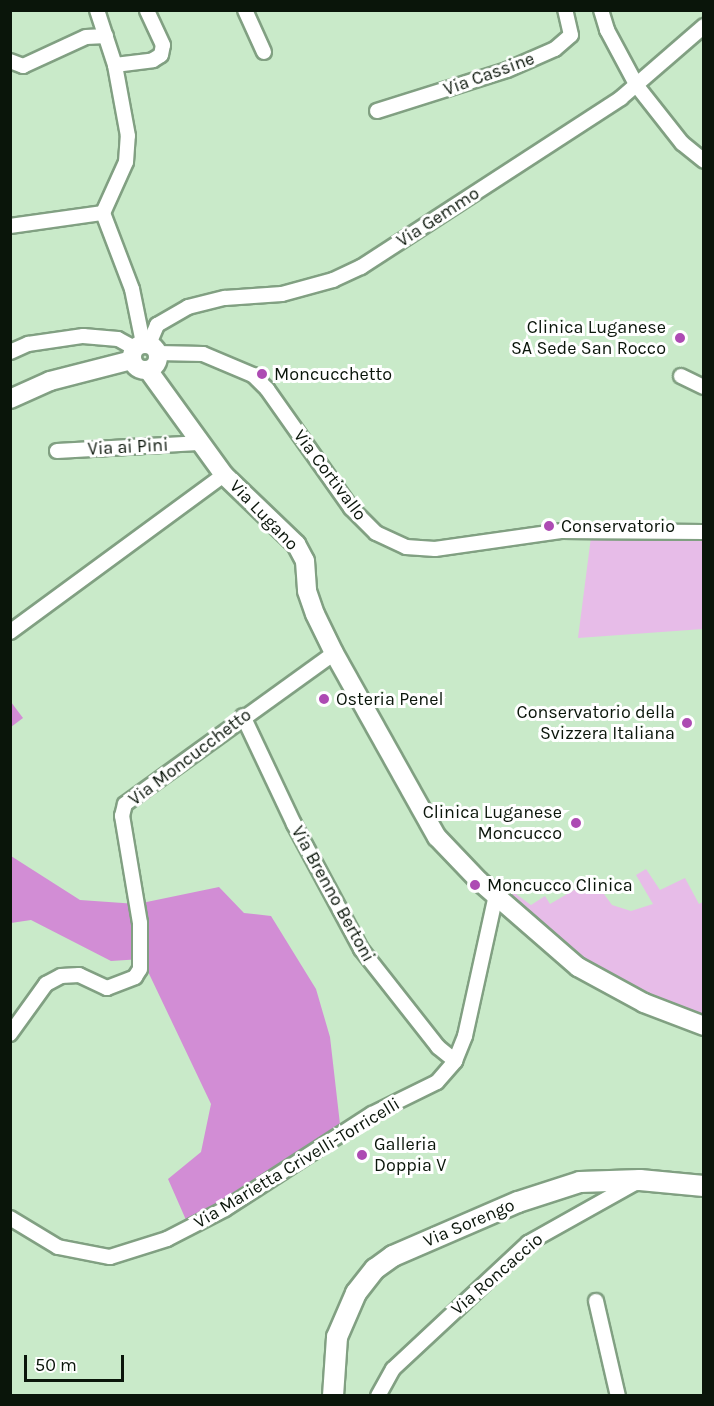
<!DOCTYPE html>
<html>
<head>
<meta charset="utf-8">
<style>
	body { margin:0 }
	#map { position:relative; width:714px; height:1406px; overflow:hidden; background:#c9eac9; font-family:Karla,sans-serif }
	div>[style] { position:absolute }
	.green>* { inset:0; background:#e7bce8 }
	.forest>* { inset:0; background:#d28dd5 }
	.roads { filter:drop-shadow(2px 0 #81a082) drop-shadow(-2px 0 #81a082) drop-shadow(0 2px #81a082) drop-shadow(0 -2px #81a082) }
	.minor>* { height:14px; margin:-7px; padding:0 7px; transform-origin:7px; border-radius:7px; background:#fff }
	.tertiary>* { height:18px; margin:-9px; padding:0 9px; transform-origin:9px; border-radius:9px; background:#fff }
	.tertiary>.ring { margin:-9px; padding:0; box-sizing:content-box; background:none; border:18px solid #fff; border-radius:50% }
	.secondary>* { height:20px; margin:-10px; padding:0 10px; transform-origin:10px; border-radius:10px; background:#fff }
	.dots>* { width:16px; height:16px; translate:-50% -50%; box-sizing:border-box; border:3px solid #fff; border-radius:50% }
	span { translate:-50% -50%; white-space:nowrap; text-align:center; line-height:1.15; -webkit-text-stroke:6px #fff; paint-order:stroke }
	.street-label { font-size:18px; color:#0a150a }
	.poi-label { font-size:18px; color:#0a150a }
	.right { translate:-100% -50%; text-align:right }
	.left { translate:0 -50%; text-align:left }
	.frame { position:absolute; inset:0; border:12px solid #0a150a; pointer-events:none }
	.scale { position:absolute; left:24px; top:1355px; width:100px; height:27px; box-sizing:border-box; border:3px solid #0a150a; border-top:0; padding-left:8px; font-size:18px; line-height:21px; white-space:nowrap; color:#0a150a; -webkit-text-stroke:4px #fff; paint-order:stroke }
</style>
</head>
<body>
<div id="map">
	<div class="green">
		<i style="clip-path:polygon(591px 537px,703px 539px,703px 629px,578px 638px)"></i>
		<i style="clip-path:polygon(646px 869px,660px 890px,685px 878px,699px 904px,703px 902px,703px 1026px,578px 967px,496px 895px,494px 878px,531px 905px,545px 896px,550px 904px,593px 879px,612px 905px,631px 911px,653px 904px,636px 875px)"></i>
	</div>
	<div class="forest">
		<i style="clip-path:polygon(11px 702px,23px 718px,11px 727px,10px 727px)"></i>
		<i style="clip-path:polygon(11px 856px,80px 900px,137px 904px,219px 887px,244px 913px,271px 916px,316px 989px,330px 1037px,341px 1133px,190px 1229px,168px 1179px,201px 1152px,211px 1104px,142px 959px,111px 961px,31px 920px,11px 923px)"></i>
	</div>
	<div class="roads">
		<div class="minor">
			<i style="left:97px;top:10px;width:58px;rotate:71.9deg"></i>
			<i style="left:245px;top:10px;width:46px;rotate:65.7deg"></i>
			<i style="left:601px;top:10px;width:21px;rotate:73deg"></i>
			<i style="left:607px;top:30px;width:64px;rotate:61.8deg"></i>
			<i style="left:637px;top:86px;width:73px;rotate:51.7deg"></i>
			<i style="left:682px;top:143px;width:28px;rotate:39deg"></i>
			<i style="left:10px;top:61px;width:14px;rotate:21deg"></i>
			<i style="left:23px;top:66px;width:69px;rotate:-24.7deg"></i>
			<i style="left:86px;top:37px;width:20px;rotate:-3deg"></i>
			<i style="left:377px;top:111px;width:136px;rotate:-17.5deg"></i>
			<i style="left:507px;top:70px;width:52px;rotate:-23.6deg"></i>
			<i style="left:555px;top:49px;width:21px;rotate:-41deg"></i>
			<i style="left:571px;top:35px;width:26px;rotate:-103deg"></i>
			<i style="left:103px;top:213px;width:56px;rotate:-65.7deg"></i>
			<i style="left:126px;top:162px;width:26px;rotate:-86deg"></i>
			<i style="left:128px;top:136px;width:72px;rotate:-100.4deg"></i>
			<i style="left:115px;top:65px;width:38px;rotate:-7deg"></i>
			<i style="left:153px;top:60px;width:9px;rotate:-32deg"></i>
			<i style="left:161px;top:55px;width:10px;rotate:-79deg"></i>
			<i style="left:163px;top:45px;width:38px;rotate:-115deg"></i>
			<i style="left:10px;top:226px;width:94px;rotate:-8deg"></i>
			<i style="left:103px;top:213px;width:81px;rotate:69.1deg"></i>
			<i style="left:132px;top:289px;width:55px;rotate:78.5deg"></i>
			<i style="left:149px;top:344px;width:21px;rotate:-67deg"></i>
			<i style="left:157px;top:325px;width:36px;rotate:-30deg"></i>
			<i style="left:188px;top:307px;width:38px;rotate:-14deg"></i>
			<i style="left:225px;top:298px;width:57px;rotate:-4deg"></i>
			<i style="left:282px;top:294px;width:53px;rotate:-15.4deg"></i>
			<i style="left:333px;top:280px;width:31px;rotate:-25deg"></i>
			<i style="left:361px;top:267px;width:310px;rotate:-33deg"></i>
			<i style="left:621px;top:98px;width:110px;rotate:-40.9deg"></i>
			<i style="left:10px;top:352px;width:20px;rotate:-24deg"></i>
			<i style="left:28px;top:344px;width:56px;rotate:-8.3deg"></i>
			<i style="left:83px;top:336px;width:35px;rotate:5deg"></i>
			<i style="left:118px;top:339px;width:18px;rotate:29deg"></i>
			<i style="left:158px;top:353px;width:45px;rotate:1.3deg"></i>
			<i style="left:203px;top:354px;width:54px;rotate:22.8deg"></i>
			<i style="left:253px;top:375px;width:20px;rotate:45deg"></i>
			<i style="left:267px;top:389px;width:146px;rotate:54.8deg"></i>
			<i style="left:351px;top:508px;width:35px;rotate:45deg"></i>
			<i style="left:376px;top:533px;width:33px;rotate:25deg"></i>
			<i style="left:406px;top:547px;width:29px;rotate:4deg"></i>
			<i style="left:435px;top:549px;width:127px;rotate:-8.1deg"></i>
			<i style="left:561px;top:531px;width:143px;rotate:0.4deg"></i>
			<i style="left:681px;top:376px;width:25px;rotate:26deg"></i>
			<i style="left:57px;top:451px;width:141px;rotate:-3.2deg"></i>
			<i style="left:10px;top:632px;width:265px;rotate:-36.3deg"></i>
			<i style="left:243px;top:716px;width:119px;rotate:64.7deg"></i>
			<i style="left:294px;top:824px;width:142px;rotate:61.8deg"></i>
			<i style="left:361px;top:949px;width:125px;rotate:51.8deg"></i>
			<i style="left:438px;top:1047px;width:22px;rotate:39deg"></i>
			<i style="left:455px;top:1061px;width:27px;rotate:-68deg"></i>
			<i style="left:465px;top:1036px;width:144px;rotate:-77.6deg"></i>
			<i style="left:10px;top:1034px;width:62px;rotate:-54.2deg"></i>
			<i style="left:46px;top:984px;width:17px;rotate:-28deg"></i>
			<i style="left:61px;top:976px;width:18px;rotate:-3deg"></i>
			<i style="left:79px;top:975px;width:31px;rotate:25deg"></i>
			<i style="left:107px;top:988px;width:30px;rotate:-21deg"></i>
			<i style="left:135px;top:977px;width:9px;rotate:-58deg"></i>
			<i style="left:140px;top:969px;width:46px;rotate:-90deg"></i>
			<i style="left:140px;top:923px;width:109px;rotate:-99.5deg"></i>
			<i style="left:122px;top:816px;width:12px;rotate:-76deg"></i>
			<i style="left:125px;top:804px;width:258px;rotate:-35.8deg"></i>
			<i style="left:10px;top:1218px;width:56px;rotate:31.1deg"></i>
			<i style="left:58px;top:1247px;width:53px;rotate:10.9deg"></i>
			<i style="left:110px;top:1257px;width:60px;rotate:-17.5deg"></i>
			<i style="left:167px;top:1239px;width:65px;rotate:-27.3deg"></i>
			<i style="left:225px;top:1209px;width:175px;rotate:-32.9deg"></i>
			<i style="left:372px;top:1114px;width:72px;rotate:-26.2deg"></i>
			<i style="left:437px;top:1082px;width:28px;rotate:-49deg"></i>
			<i style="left:596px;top:1301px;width:98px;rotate:77deg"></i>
			<i style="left:378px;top:1396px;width:31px;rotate:-61deg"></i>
			<i style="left:393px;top:1369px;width:185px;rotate:-43deg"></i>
			<i style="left:528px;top:1243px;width:123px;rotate:-29.3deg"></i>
		</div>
		<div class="tertiary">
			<i class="ring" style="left:132px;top:344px;width:8px;height:8px"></i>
			<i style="left:148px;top:370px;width:130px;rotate:54.1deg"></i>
			<i style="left:224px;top:475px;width:100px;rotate:43.8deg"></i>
			<i style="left:296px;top:544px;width:19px;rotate:62deg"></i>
			<i style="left:305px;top:561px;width:30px;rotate:86deg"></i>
			<i style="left:307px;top:591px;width:24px;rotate:71deg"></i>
			<i style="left:315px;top:614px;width:43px;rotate:64deg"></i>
			<i style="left:334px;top:653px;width:211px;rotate:60.8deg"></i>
			<i style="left:437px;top:837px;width:61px;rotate:46.3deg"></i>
			<i style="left:479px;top:881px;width:131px;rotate:41deg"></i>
			<i style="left:578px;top:967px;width:75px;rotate:28.6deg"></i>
			<i style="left:644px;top:1003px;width:64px;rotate:21deg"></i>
			<i style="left:10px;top:399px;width:44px;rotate:-24.2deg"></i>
			<i style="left:50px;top:381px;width:85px;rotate:-14.4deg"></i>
		</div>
		<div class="secondary">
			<i style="left:333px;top:1396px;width:59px;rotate:-86.1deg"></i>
			<i style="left:337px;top:1337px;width:48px;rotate:-66.6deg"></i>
			<i style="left:356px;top:1293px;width:31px;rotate:-52deg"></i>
			<i style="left:375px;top:1269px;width:22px;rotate:-36deg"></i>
			<i style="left:393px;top:1256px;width:136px;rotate:-23.4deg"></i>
			<i style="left:518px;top:1202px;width:65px;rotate:-17.9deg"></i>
			<i style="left:580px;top:1182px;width:60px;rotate:-1.9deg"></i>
			<i style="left:640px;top:1180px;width:64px;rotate:5.4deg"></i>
		</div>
	</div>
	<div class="dots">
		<i style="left:680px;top:338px;background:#ad4bb3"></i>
		<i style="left:262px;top:374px;background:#ad4bb3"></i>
		<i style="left:549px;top:526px;background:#ad4bb3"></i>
		<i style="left:324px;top:699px;background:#ad4bb3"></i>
		<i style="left:687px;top:723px;background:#ad4bb3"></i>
		<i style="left:576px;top:823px;background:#ad4bb3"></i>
		<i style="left:475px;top:885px;background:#ad4bb3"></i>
		<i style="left:362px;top:1155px;background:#ad4bb3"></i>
	</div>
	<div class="street-label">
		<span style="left:489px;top:74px;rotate:-20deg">Via Cassine</span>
		<span style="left:438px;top:217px;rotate:-33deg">Via Gemmo</span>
		<span style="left:128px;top:447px;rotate:-3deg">Via ai Pini</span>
		<span style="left:330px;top:475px;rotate:53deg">Via Cortivallo</span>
		<span style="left:264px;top:515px;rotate:46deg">Via Lugano</span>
		<span style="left:190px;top:757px;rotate:-37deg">Via Moncucchetto</span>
		<span style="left:333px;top:894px;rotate:61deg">Via Brenno Bertoni</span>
		<span style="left:297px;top:1163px;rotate:-31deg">Via Marietta Crivelli-Torricelli</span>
		<span style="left:469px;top:1223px;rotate:-23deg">Via Sorengo</span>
		<span style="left:497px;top:1274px;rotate:-41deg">Via Roncaccio</span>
	</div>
	<div class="poi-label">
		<span class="right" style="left:666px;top:338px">Clinica Luganese<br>SA Sede San Rocco</span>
		<span class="left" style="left:274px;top:374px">Moncucchetto</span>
		<span class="left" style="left:561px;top:526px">Conservatorio</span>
		<span class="left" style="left:336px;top:699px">Osteria Penel</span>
		<span class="right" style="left:675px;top:723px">Conservatorio della<br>Svizzera Italiana</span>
		<span class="right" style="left:562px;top:823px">Clinica Luganese<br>Moncucco</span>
		<span class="left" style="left:487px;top:885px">Moncucco Clinica</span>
		<span class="left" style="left:374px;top:1155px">Galleria<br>Doppia V</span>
	</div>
	<div class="frame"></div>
	<div class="scale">50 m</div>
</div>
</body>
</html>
